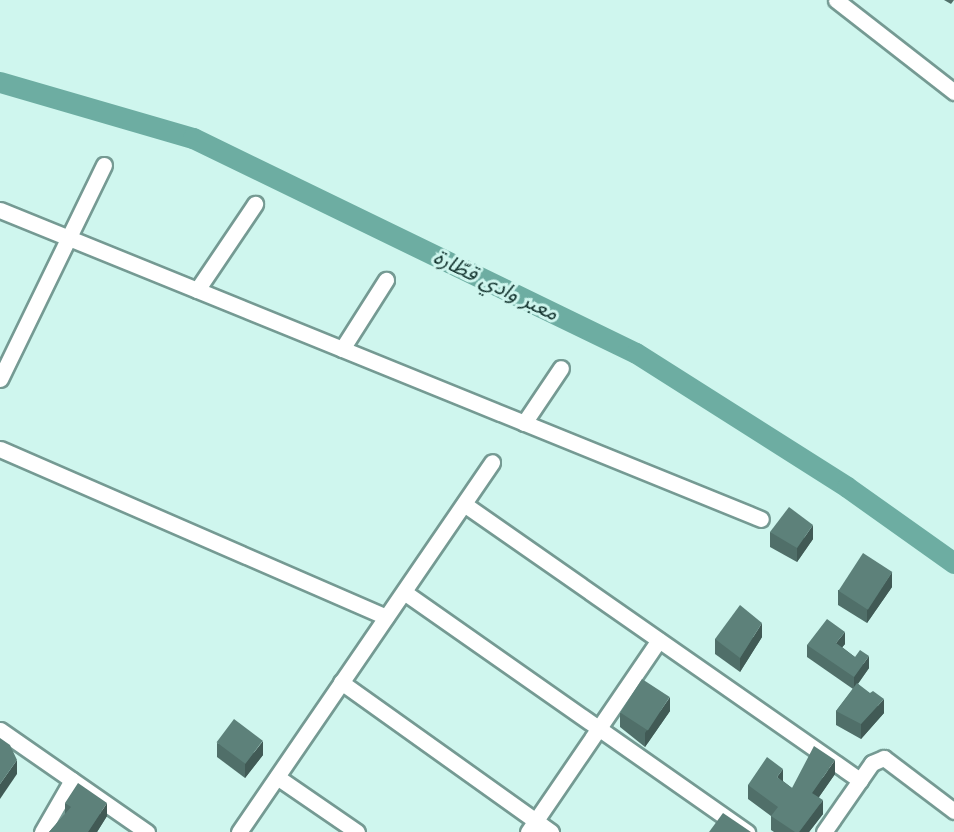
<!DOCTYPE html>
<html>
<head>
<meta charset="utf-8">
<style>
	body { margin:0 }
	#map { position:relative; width:954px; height:832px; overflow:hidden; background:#cff6ee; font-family:"DM Sans","Noto Sans Arabic",sans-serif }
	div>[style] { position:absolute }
	.river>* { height:21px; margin:-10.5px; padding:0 10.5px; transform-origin:10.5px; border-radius:10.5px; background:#6dada2 }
	.roads { filter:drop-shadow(2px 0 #759a93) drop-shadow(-2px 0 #759a93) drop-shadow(0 2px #759a93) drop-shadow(0 -2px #759a93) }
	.street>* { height:15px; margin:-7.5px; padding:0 7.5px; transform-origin:7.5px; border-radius:7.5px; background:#fff }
	.wall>* { inset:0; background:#506f69 }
	.shaded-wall>* { inset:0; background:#415a55 }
	.building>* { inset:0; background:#5d817a; transform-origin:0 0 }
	span { translate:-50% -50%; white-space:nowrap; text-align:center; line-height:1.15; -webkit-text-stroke:6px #cff6ee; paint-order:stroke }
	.water-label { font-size:21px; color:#11312c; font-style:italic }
</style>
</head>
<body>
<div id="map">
	<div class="river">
		<i style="left:0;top:82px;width:201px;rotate:16.2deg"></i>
		<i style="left:193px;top:138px;width:492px;rotate:25.9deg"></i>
		<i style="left:636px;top:353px;width:250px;rotate:32.4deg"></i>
		<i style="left:847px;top:487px;width:131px;rotate:35.4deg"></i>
	</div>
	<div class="roads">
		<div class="street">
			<i style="left:836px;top:0;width:150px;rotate:37.9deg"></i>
			<i style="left:0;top:210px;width:821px;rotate:22.1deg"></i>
			<i style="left:197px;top:290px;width:104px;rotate:-56deg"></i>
			<i style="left:342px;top:349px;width:82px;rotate:-57.5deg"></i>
			<i style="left:0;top:379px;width:238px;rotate:-64.1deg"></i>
			<i style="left:524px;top:423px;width:66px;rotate:-56.1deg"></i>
			<i style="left:0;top:449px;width:421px;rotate:23.5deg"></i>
			<i style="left:464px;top:504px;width:483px;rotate:34.9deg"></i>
			<i style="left:404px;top:592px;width:419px;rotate:35deg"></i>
			<i style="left:341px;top:682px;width:258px;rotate:35.5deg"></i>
			<i style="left:0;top:730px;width:179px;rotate:34.8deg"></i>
			<i style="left:277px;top:777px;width:97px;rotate:34.5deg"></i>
			<i style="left:42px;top:832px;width:60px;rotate:-60deg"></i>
			<i style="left:239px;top:832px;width:448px;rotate:-55.6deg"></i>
			<i style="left:528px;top:832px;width:232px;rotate:-55.7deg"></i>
			<i style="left:824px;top:832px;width:84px;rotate:-55.2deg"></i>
			<i style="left:872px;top:763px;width:13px;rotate:-23deg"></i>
			<i style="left:884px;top:758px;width:88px;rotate:37.1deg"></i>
		</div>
	</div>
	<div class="wall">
		<i style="clip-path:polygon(944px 0,954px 0,951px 4px)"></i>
		<i style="clip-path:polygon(770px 532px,813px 539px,797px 562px,770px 547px)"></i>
		<i style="clip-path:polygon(892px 587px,867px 623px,838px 605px,838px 590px)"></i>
		<i style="clip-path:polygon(762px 637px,740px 672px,715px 654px,715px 639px)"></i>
		<i style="clip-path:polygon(845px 644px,842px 647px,869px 668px,858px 684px,884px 713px,861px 739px,836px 725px,836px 711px,853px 689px,807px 657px,807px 645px)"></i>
		<i style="clip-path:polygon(670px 711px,645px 747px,620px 727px,620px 713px)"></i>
		<i style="clip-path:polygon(217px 743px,263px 755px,245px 778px,217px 757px)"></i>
		<i style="clip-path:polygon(835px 774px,819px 797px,823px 814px,809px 832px,774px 832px,771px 830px,771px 816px,748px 799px,748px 785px,783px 781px,792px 788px)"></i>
		<i style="clip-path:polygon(65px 803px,107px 816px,97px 832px,49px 832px,65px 814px)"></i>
	</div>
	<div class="shaded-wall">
		<i style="clip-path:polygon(813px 525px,813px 539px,797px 562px,797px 548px)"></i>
		<i style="clip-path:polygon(892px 572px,892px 587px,867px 623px,867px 609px)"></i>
		<i style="clip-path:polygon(762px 623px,762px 637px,740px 672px,740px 658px)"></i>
		<i style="clip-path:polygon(845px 632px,845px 644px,836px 655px,836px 643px)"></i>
		<i style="clip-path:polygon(869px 656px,869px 668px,854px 689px,854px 677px)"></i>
		<i style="clip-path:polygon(670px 697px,670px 711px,645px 747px,645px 733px)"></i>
		<i style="clip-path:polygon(884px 699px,884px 713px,861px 739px,861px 724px)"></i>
		<i style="clip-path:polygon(263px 741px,263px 755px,245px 778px,245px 764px)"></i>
		<i style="clip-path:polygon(17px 760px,17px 774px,0 799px,0 784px)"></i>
		<i style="clip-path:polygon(835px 760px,835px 774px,812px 807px,812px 793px)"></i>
		<i style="clip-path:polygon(783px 769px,783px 783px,777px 777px)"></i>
		<i style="clip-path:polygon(823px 800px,823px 814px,809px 832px,799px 832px)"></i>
		<i style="clip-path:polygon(107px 803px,107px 816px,97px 832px,88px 832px)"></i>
	</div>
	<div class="building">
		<i style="clip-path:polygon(789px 507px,813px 525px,797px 548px,770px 532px)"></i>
		<i style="left:863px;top:553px;width:35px;height:45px;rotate:33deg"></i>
		<i style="clip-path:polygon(740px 605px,762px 623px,740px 658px,715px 639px)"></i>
		<i style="clip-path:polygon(827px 619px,845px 632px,836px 643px,855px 657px,860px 650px,869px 656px,854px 677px,807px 645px)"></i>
		<i style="left:642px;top:679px;width:33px;height:40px;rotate:33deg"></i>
		<i style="clip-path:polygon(857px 683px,870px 693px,873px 691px,884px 699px,861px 724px,836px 711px)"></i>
		<i style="left:234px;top:719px;width:36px;height:29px;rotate:37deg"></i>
		<i style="clip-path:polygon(0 738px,10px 745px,17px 760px,0 784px)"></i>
		<i style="clip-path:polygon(814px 746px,835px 760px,812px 793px,823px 800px,799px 832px,795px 832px,771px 816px,778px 807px,748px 785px,767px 757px,783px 769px,777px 777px,792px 788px)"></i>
		<i style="clip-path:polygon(78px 783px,107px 803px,88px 832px,49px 832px,71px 807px,65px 803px)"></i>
		<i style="clip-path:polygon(723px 813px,751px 832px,709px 832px)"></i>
	</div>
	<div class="water-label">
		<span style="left:496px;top:285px;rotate:26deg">معبر وادي قطّارة</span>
	</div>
</div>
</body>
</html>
